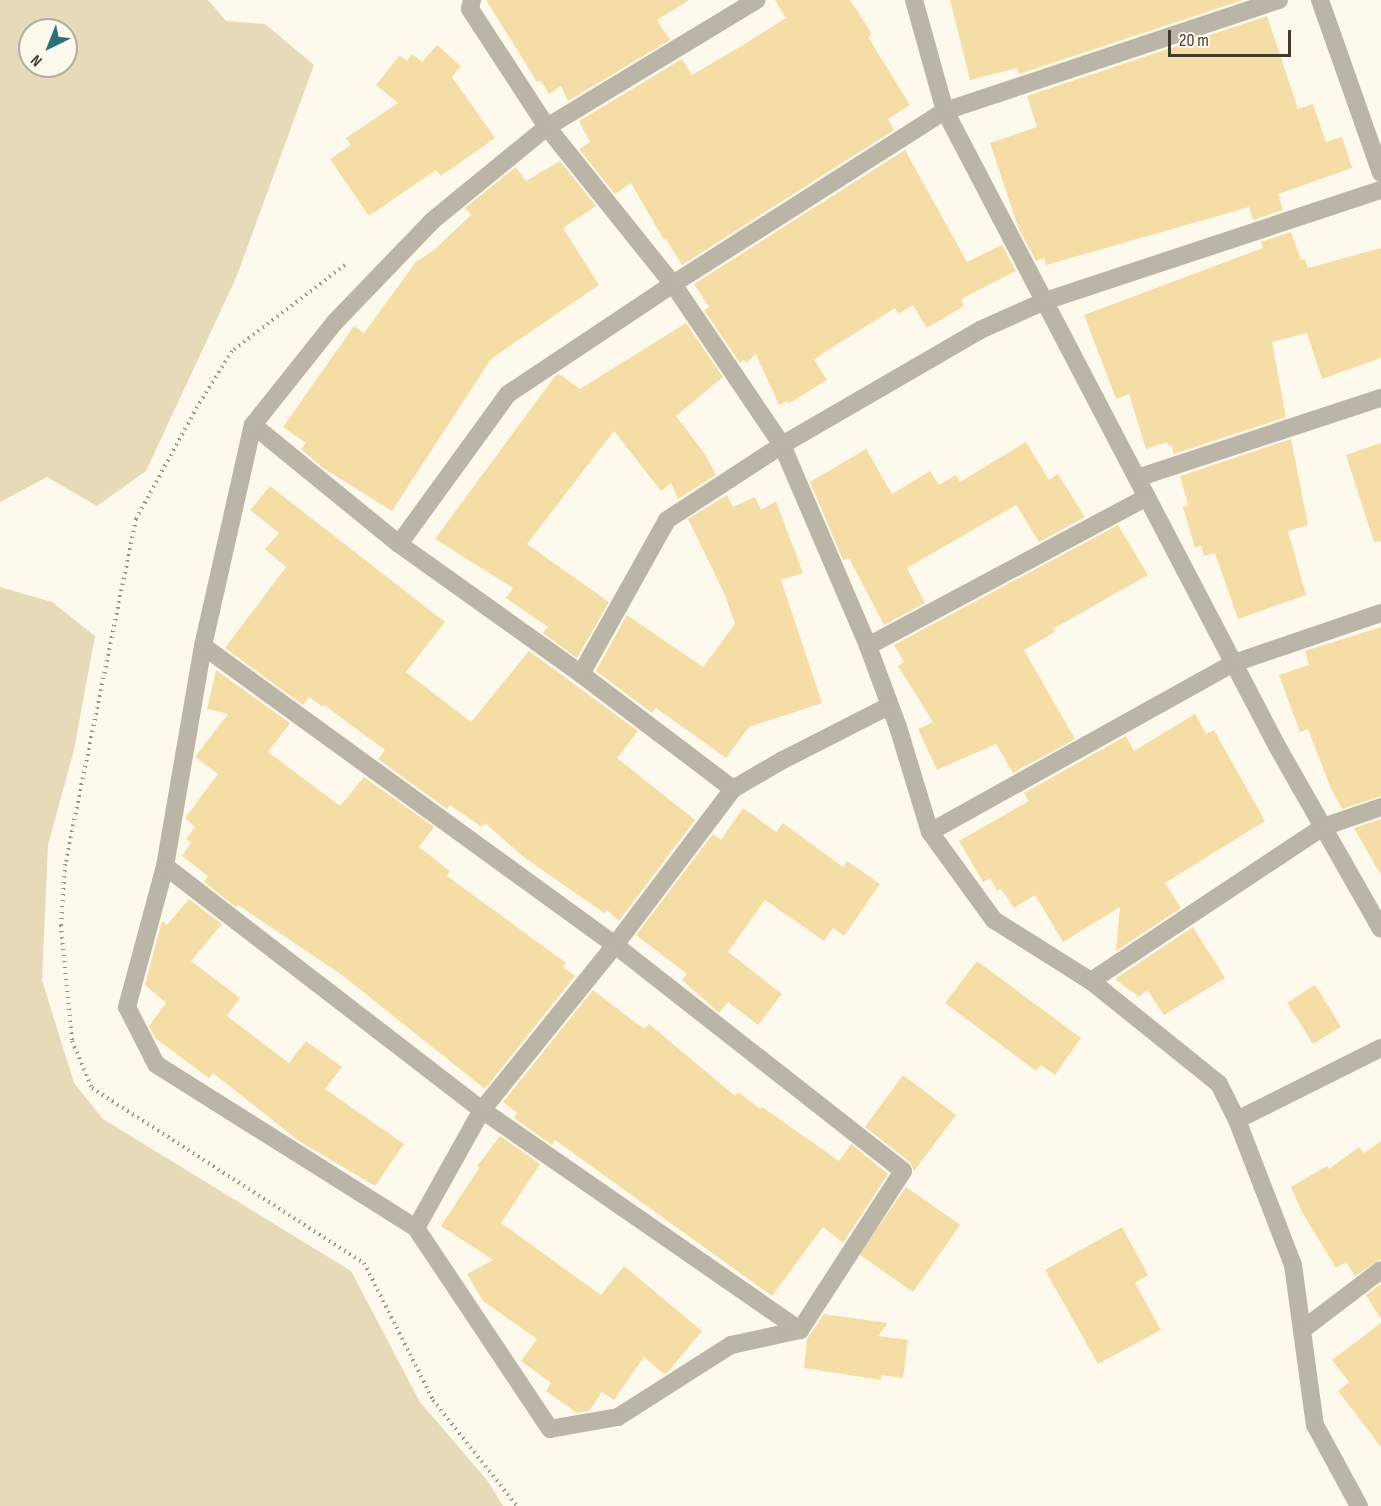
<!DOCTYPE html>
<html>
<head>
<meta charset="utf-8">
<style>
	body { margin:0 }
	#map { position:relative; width:1381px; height:1506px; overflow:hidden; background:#fef9ed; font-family:"Sofia Sans Condensed",sans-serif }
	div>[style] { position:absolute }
	.green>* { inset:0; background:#e7dab9 }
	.building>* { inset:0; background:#f4dea6; transform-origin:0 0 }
	.path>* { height:4px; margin-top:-2px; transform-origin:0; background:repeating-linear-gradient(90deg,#979285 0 1.5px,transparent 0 6px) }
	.minor>* { height:18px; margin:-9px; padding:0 9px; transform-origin:9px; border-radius:9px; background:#bab5a7 }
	span { translate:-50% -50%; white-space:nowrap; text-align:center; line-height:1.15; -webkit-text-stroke:5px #fef9ed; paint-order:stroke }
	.north { position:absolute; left:18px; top:18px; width:60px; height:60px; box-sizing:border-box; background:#fef9ed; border:2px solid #b2ada1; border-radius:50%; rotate:223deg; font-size:16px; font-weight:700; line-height:24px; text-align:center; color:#403b2e }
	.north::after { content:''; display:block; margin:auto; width:21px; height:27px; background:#2b727e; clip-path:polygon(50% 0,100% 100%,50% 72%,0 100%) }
	.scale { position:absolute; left:1168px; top:30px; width:123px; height:27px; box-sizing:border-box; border:3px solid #403b2e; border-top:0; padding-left:8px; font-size:18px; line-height:21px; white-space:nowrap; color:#403b2e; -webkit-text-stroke:4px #fef9ed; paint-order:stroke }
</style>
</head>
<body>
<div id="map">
	<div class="green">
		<i style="clip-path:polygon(evenodd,0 0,208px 0,226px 21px,265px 24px,314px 65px,236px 278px,146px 471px,97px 506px,47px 477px,0 502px,0 0,30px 30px,66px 30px,66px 66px,30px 66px,30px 30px)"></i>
		<i style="clip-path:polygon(0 587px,52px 602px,95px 636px,74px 750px,48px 845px,42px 980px,74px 1083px,103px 1119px,351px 1271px,420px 1402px,487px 1480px,503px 1506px,0 1506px)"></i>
	</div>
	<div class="building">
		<i style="clip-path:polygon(486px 0,689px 0,657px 20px,670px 40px,568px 101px,561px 86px,549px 94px,541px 81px,537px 82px)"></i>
		<i style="clip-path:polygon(775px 0,850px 0,872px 34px,868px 37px,910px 105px,888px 119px,894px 130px,682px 265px,666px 239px,664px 240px,631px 183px,615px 194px,579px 149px,590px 142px,579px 121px,682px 59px,692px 75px,743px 45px,786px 18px)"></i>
		<i style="clip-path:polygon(950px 0,1243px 0,1019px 74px,1017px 68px,970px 80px)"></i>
		<i style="clip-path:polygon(1267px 16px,1298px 109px,1313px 104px,1326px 142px,1342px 137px,1352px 168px,1278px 194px,1283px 210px,1253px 220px,1249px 207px,1046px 265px,1044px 258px,1036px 261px,1018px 227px,990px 143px,1037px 127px,1027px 96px)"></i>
		<i style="clip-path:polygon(437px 45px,461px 66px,452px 77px,495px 138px,441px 176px,436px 170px,369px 216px,330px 159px,351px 145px,346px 138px,398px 103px,376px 85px,400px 55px,407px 61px,412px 54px,422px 62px)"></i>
		<i style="clip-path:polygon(905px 150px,967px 262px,1002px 245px,1016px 271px,961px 299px,964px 306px,927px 328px,913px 305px,898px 314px,895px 308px,814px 359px,827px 380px,788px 404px,787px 401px,779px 405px,756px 354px,746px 363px,744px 360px,740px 363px,704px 310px,709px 307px,694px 284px)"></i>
		<i style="clip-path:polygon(560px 161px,596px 206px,563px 228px,599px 285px,491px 359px,392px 511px,323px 468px,301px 449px,306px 443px,283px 427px,354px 326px,364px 333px,416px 262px,434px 250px,471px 215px,465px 208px,516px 167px,526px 181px)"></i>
		<i style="clip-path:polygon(1291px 232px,1301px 260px,1305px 259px,1308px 268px,1381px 248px,1381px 358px,1322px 379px,1307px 333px,1272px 342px,1286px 417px,1174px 454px,1171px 445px,1168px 446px,1167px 442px,1146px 449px,1129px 394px,1116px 399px,1084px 315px,1263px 248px,1261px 242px)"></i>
		<i style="clip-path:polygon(686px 323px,723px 377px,676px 416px,705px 454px,716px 475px,678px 499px,671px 483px,661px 491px,614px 431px,527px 544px,609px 602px,577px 658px,543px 633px,548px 627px,506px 598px,513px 588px,435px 539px,555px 376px,559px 374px,580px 389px)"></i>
		<i style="clip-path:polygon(1291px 439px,1308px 525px,1288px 531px,1306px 595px,1238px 619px,1215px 553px,1204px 556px,1201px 545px,1195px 548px,1183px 507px,1188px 505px,1180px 476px)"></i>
		<i style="clip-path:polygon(1026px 442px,1049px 480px,1058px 474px,1085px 517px,1039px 542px,1016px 505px,907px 568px,925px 603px,884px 625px,849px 558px,843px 560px,810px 482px,866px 449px,892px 494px,930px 471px,939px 485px,956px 475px,960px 482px)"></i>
		<i style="clip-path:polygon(1381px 443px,1381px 541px,1374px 542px,1346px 455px)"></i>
		<i style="clip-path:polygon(270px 486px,445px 622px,406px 672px,471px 722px,529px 651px,638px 731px,617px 758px,695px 820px,619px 921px,607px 910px,604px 913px,525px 858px,485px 823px,482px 827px,450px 805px,447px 809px,378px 759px,385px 750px,324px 705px,323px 707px,309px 697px,303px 705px,225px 648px,286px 567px,265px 549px,279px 533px,250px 510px)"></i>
		<i style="clip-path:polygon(727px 495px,733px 507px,755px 497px,761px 510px,776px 501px,803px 573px,781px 580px,822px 703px,749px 727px,726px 758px,656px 708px,652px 713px,596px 671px,627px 615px,703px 667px,735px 624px,725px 595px,688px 519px)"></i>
		<i style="clip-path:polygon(1118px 525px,1148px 575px,1053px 629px,1055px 632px,1024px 650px,1075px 739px,1013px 773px,996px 744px,937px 770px,918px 729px,933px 722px,898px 666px,904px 662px,894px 645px)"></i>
		<i style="clip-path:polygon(1381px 627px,1381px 796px,1342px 809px,1331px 789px,1308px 729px,1300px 732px,1279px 675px,1309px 665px,1305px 651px)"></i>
		<i style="clip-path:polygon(216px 670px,290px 723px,268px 752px,340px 806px,364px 777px,434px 827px,419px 847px,450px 871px,447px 876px,566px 963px,563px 967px,575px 976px,485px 1089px,342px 975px,238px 905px,236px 907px,204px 882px,208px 876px,182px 856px,191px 843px,186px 839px,195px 827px,185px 818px,218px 774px,195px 757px,228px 714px,207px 709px)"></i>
		<i style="clip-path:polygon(1195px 714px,1206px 734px,1214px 730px,1265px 821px,1165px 883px,1181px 908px,1116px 951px,1120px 907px,1063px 942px,1035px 895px,1014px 908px,1001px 889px,997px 891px,990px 878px,983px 882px,959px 841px,1029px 801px,1024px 793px,1126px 736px,1134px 751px)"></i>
		<i style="clip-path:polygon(743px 808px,776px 832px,783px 823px,843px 867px,847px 861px,880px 884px,844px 936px,833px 928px,824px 941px,765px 900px,728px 952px,782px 994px,758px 1025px,728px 1002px,719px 1013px,682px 980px,687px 974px,636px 935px,713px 834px,721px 840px)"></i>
		<i style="clip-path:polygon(1381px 819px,1381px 875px,1354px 828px)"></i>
		<i style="clip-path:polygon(189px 899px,222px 924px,191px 961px,240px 998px,227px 1016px,289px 1063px,306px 1041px,342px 1067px,325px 1089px,404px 1144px,375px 1186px,299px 1141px,213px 1073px,209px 1078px,155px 1038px,149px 1026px,166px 1003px,145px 985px,161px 924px,163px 921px,167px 925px)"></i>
		<i style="clip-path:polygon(1193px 927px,1225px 978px,1164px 1015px,1147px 990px,1139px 997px,1115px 979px)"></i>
		<i style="clip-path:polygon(977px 961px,1081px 1038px,1055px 1075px,1041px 1065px,1036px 1071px,945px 1003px)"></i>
		<i style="left:1315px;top:985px;width:49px;height:33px;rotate:58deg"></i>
		<i style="clip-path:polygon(593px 990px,636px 1023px,645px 1028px,649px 1024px,735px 1096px,738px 1092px,760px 1109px,762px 1107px,839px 1161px,851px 1144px,888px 1174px,843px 1243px,823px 1227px,772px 1296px,555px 1140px,552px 1145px,514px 1118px,517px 1113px,503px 1102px)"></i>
		<i style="clip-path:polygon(903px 1075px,956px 1115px,914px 1171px,910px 1162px,865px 1127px)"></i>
		<i style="clip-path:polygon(500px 1136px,540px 1164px,501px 1223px,601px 1295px,624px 1266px,702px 1331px,668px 1372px,664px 1374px,644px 1357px,614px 1400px,602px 1392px,589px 1411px,577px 1413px,546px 1391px,551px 1383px,521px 1361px,537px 1339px,483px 1301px,467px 1274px,493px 1260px,441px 1226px,479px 1168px,477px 1166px)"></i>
		<i style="clip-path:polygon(1381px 1141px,1381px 1259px,1355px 1276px,1346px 1262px,1336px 1268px,1302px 1212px,1291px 1187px,1327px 1166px,1329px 1169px,1359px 1147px,1364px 1153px)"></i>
		<i style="left:906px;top:1187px;width:66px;height:82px;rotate:35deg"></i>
		<i style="clip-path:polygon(1122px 1227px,1148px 1275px,1135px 1283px,1161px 1330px,1098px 1364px,1045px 1270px)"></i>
		<i style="clip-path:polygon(1381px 1284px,1381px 1319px,1366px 1295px)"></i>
		<i style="clip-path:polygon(824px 1314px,888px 1323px,878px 1336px,908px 1340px,903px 1378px,881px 1375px,881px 1380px,804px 1368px,807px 1339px)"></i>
		<i style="clip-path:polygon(1381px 1323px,1381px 1447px,1338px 1391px,1349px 1382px,1332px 1360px)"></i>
	</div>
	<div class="path">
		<i style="left:345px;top:265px;width:142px;rotate:142.7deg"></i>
		<i style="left:232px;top:351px;width:66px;rotate:122deg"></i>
		<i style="left:197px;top:407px;width:128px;rotate:118.6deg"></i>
		<i style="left:136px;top:519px;width:352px;rotate:101.6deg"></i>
		<i style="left:65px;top:864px;width:61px;rotate:93.8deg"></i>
		<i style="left:61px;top:925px;width:117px;rotate:84.6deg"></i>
		<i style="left:72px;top:1041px;width:51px;rotate:66.9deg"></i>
		<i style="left:92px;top:1088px;width:323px;rotate:32.8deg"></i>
		<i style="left:364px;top:1263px;width:153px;rotate:63.3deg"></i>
		<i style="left:433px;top:1400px;width:135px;rotate:51.6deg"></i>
	</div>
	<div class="minor">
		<i style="left:472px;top:0;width:9px;rotate:103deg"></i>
		<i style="left:470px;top:9px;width:141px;rotate:56.9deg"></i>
		<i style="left:547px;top:127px;width:201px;rotate:51.3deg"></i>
		<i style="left:673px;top:284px;width:194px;rotate:55.9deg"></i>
		<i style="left:782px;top:445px;width:219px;rotate:66.8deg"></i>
		<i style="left:868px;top:646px;width:86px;rotate:69.7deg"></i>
		<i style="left:898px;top:727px;width:110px;rotate:73.1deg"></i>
		<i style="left:930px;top:832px;width:109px;rotate:54deg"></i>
		<i style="left:994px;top:920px;width:115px;rotate:32.2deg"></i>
		<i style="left:1091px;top:981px;width:164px;rotate:38.8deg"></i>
		<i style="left:1219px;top:1084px;width:40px;rotate:63.4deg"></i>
		<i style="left:1237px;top:1120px;width:155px;rotate:68.9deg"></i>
		<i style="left:1293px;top:1265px;width:162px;rotate:82.2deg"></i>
		<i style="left:1315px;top:1425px;width:92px;rotate:61.5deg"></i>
		<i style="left:914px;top:0;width:115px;rotate:74.4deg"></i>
		<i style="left:945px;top:111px;width:717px;rotate:62.4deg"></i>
		<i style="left:1277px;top:746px;width:210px;rotate:60.4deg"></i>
		<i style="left:1320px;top:0;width:183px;rotate:70.6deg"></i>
		<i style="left:253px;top:425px;width:188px;rotate:39.2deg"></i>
		<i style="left:399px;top:544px;width:224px;rotate:35.5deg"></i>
		<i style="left:581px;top:674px;width:191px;rotate:37.1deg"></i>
		<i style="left:1137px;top:478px;width:257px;rotate:-18.2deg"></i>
		<i style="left:399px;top:544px;width:185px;rotate:-54deg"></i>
		<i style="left:508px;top:394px;width:198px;rotate:-33.7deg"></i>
		<i style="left:673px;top:284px;width:322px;rotate:-32.5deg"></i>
		<i style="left:945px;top:111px;width:352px;rotate:-18.4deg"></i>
		<i style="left:203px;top:646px;width:509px;rotate:35.97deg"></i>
		<i style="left:615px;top:945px;width:366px;rotate:38.1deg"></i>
		<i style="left:903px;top:1171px;width:189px;rotate:122.9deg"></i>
		<i style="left:800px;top:1330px;width:71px;rotate:167.7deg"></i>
		<i style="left:731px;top:1345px;width:134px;rotate:147.5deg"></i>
		<i style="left:618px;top:1417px;width:69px;rotate:170deg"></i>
		<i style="left:550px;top:1429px;width:242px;rotate:-123.7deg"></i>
		<i style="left:416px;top:1228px;width:307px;rotate:-147.8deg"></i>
		<i style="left:156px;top:1064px;width:64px;rotate:-117deg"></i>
		<i style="left:127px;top:1007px;width:146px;rotate:-74.9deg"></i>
		<i style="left:165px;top:866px;width:223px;rotate:-80.2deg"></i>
		<i style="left:203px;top:646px;width:227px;rotate:-77.3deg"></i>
		<i style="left:253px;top:425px;width:130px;rotate:-51.5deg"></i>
		<i style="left:334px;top:323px;width:141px;rotate:-46.1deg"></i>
		<i style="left:432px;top:221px;width:149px;rotate:-39.3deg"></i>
		<i style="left:547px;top:127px;width:245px;rotate:-31.2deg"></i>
		<i style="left:868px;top:646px;width:316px;rotate:-28.1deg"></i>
		<i style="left:581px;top:674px;width:176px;rotate:-60.8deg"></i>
		<i style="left:667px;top:520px;width:137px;rotate:-33.1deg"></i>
		<i style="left:782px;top:445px;width:229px;rotate:-30.1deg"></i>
		<i style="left:980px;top:330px;width:71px;rotate:-24deg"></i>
		<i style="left:1045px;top:301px;width:354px;rotate:-18.3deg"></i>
		<i style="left:930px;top:832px;width:348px;rotate:-29.1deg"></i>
		<i style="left:1234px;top:663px;width:155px;rotate:-18.8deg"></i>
		<i style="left:165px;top:866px;width:400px;rotate:37.6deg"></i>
		<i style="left:482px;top:1110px;width:387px;rotate:34.7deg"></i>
		<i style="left:1091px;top:981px;width:278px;rotate:-33.6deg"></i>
		<i style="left:1323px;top:827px;width:61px;rotate:-19deg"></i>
		<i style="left:1237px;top:1120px;width:161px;rotate:-26.6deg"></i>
		<i style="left:416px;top:1228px;width:135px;rotate:-60.8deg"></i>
		<i style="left:482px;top:1110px;width:212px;rotate:-51.1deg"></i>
		<i style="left:615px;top:945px;width:196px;rotate:-52.9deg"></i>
		<i style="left:733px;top:789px;width:56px;rotate:-30.3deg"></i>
		<i style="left:781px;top:761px;width:121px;rotate:-27deg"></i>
		<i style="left:1302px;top:1330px;width:99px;rotate:-37.2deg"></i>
	</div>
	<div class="north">N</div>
	<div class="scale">20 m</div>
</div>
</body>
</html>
